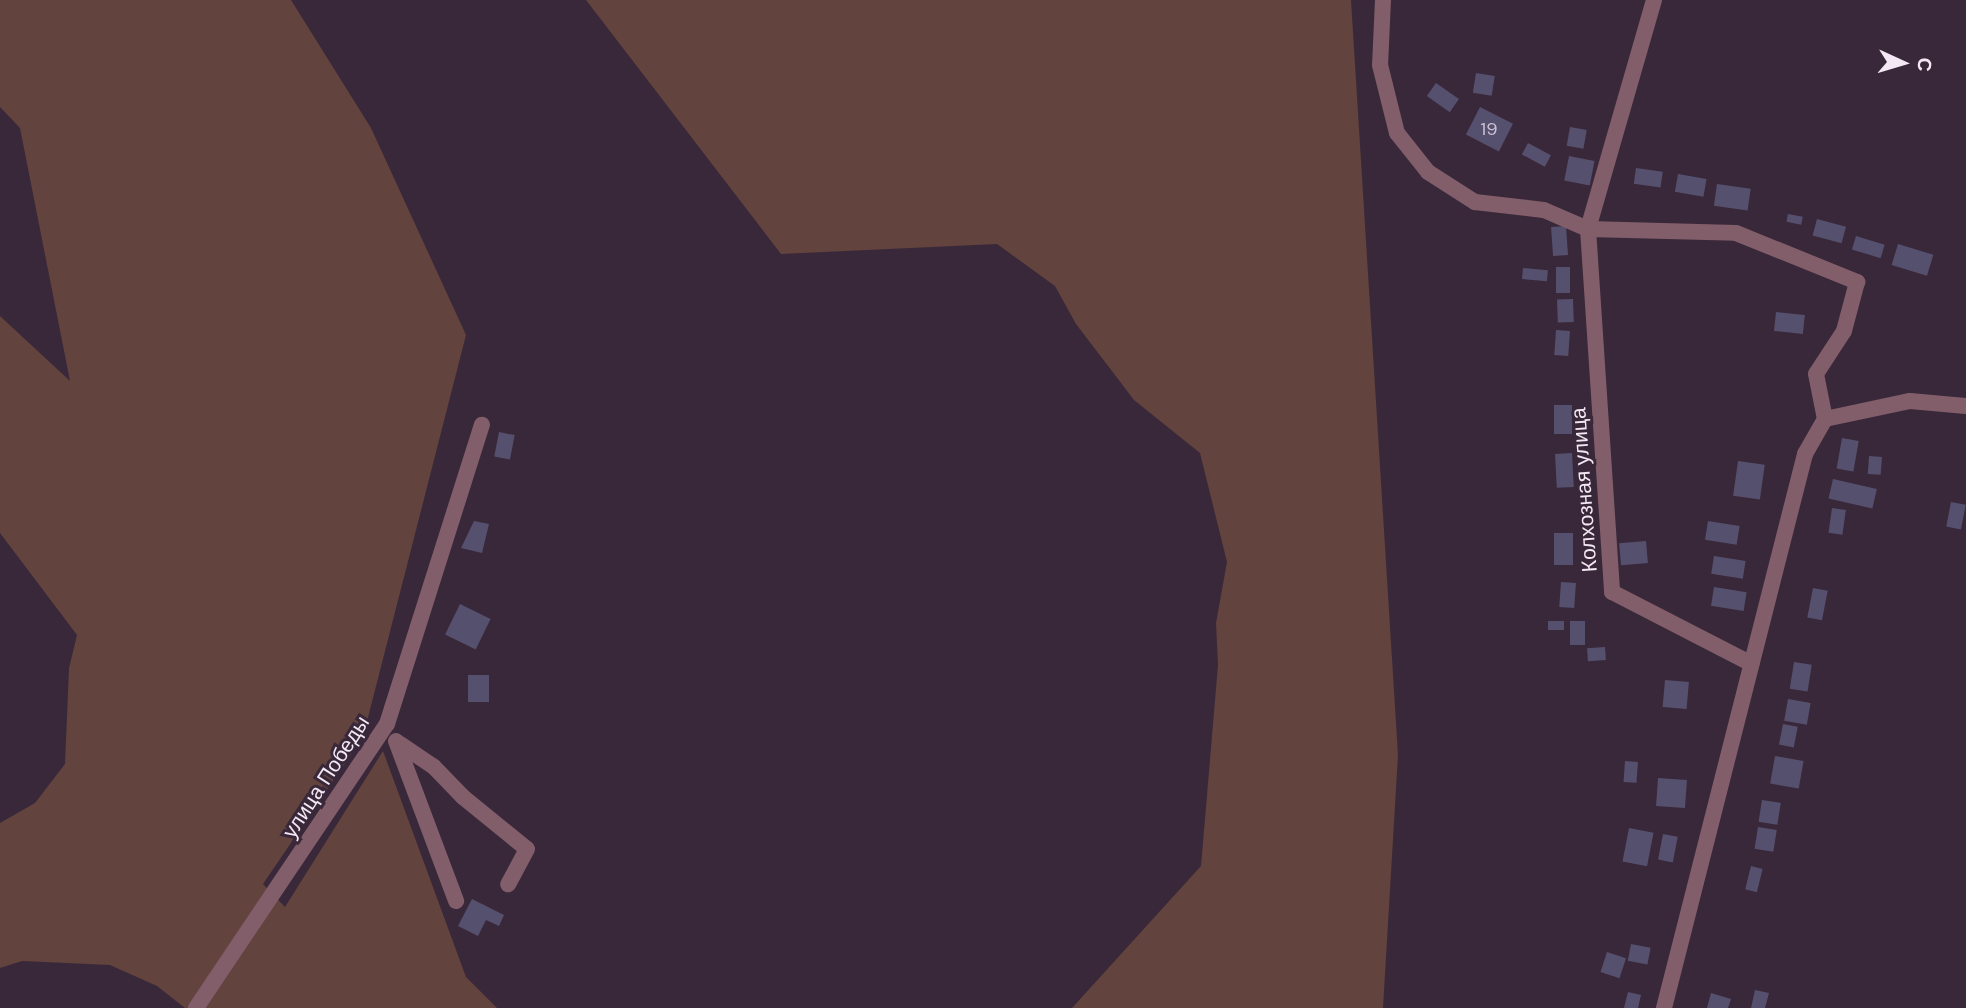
<!DOCTYPE html>
<html>
<head>
<meta charset="utf-8">
<style>
	body { margin:0 }
	#map { position:relative; width:1966px; height:1008px; overflow:hidden; background:#392839; font-family:"DM Sans",sans-serif }
	div>[style] { position:absolute }
	.green>* { inset:0; background:#62433e }
	.building>* { inset:0; background:#56506f; transform-origin:0 0 }
	.street>* { height:16px; margin:-8px; padding:0 8px; transform-origin:8px; border-radius:8px; background:#825e6a }
	span { translate:-50% -50%; white-space:nowrap; text-align:center; line-height:1.15; -webkit-text-stroke:6px #392839; paint-order:stroke }
	.number-label { font-size:18px; color:#ccc2d2 }
	.number-label span { -webkit-text-stroke-width:0 }
	.street-label { font-size:21px; color:#f3e8f3 }
	.north { position:absolute; left:1868px; top:28px; width:70px; height:70px; -webkit-text-stroke:5px #392839; paint-order:stroke; rotate:94deg; font-size:19px; font-weight:700; line-height:28px; text-align:center; color:#f3e8f3 }
	.north::after { content:''; display:block; margin:auto; width:24px; height:32px; background:#f3e8f3; clip-path:polygon(50% 0,100% 100%,50% 72%,0 100%) }
</style>
</head>
<body>
<div id="map">
	<div class="green">
		<i style="clip-path:polygon(0 0,291px 0,371px 128px,466px 335px,363px 737px,263px 884px,285px 907px,383px 751px,466px 977px,497px 1008px,185px 1008px,157px 986px,110px 965px,22px 961px,0 968px,0 823px,35px 803px,65px 764px,69px 668px,77px 635px,0 533px,0 316px,70px 381px,20px 128px,0 107px)"></i>
		<i style="clip-path:polygon(586px 0,1351px 0,1398px 755px,1383px 1008px,1072px 1008px,1201px 866px,1218px 665px,1216px 623px,1227px 562px,1200px 453px,1134px 400px,1076px 324px,1055px 286px,997px 244px,781px 254px)"></i>
	</div>
	<div class="building">
		<i style="left:1476px;top:73px;width:19px;height:20px;rotate:9deg"></i>
		<i style="left:1436px;top:83px;width:28px;height:16px;rotate:35deg"></i>
		<i style="left:1480px;top:107px;width:37px;height:31px;rotate:27deg"></i>
		<i style="left:1570px;top:127px;width:17px;height:19px;rotate:10deg"></i>
		<i style="left:1528px;top:143px;width:26px;height:13px;rotate:28deg"></i>
		<i style="left:1569px;top:156px;width:26px;height:25px;rotate:11deg"></i>
		<i style="left:1636px;top:168px;width:27px;height:16px;rotate:8deg"></i>
		<i style="left:1678px;top:174px;width:29px;height:18px;rotate:10deg"></i>
		<i style="left:1717px;top:184px;width:34px;height:22px;rotate:8deg"></i>
		<i style="left:1788px;top:214px;width:15px;height:8px;rotate:11deg"></i>
		<i style="left:1817px;top:219px;width:30px;height:17px;rotate:15deg"></i>
		<i style="left:1566px;top:226px;width:29px;height:15px;rotate:86deg"></i>
		<i style="left:1856px;top:236px;width:30px;height:14px;rotate:17deg"></i>
		<i style="left:1898px;top:244px;width:37px;height:22px;rotate:17deg"></i>
		<i style="left:1556px;top:267px;width:14px;height:26px"></i>
		<i style="left:1523px;top:268px;width:25px;height:11px;rotate:5deg"></i>
		<i style="left:1573px;top:299px;width:23px;height:16px;rotate:88deg"></i>
		<i style="left:1776px;top:312px;width:29px;height:19px;rotate:6deg"></i>
		<i style="left:1556px;top:330px;width:14px;height:25px;rotate:4deg"></i>
		<i style="left:1572px;top:405px;width:29px;height:18px;rotate:90deg"></i>
		<i style="left:499px;top:432px;width:16px;height:25px;rotate:11deg"></i>
		<i style="left:1842px;top:438px;width:17px;height:31px;rotate:10deg"></i>
		<i style="left:1572px;top:453px;width:34px;height:17px;rotate:87deg"></i>
		<i style="left:1869px;top:456px;width:13px;height:18px;rotate:4deg"></i>
		<i style="left:1738px;top:461px;width:27px;height:35px;rotate:8deg"></i>
		<i style="left:1833px;top:479px;width:45px;height:20px;rotate:13deg"></i>
		<i style="left:1951px;top:502px;width:15px;height:25px;rotate:11deg"></i>
		<i style="left:1832px;top:508px;width:14px;height:25px;rotate:8deg"></i>
		<i style="clip-path:polygon(474px 521px,489px 524px,482px 553px,461px 548px)"></i>
		<i style="left:1708px;top:521px;width:32px;height:19px;rotate:9deg"></i>
		<i style="left:1554px;top:533px;width:19px;height:32px"></i>
		<i style="left:1646px;top:541px;width:22px;height:27px;rotate:85deg"></i>
		<i style="left:1714px;top:556px;width:32px;height:18px;rotate:9deg"></i>
		<i style="left:1561px;top:582px;width:15px;height:25px;rotate:4deg"></i>
		<i style="left:1714px;top:587px;width:33px;height:19px;rotate:9deg"></i>
		<i style="left:1813px;top:588px;width:15px;height:30px;rotate:11deg"></i>
		<i style="left:460px;top:604px;width:34px;height:34px;rotate:26deg"></i>
		<i style="left:1548px;top:621px;width:16px;height:9px"></i>
		<i style="left:1570px;top:621px;width:15px;height:24px"></i>
		<i style="left:1605px;top:647px;width:13px;height:18px;rotate:86deg"></i>
		<i style="left:1794px;top:662px;width:18px;height:27px;rotate:9deg"></i>
		<i style="left:468px;top:675px;width:21px;height:27px"></i>
		<i style="left:1665px;top:680px;width:24px;height:27px;rotate:5deg"></i>
		<i style="left:1788px;top:699px;width:23px;height:22px;rotate:10deg"></i>
		<i style="left:1783px;top:724px;width:15px;height:21px;rotate:11deg"></i>
		<i style="left:1775px;top:756px;width:29px;height:28px;rotate:10deg"></i>
		<i style="left:1625px;top:761px;width:13px;height:21px;rotate:4deg"></i>
		<i style="left:1658px;top:778px;width:29px;height:28px;rotate:4deg"></i>
		<i style="left:1762px;top:800px;width:19px;height:22px;rotate:9deg"></i>
		<i style="left:1758px;top:827px;width:19px;height:22px;rotate:9deg"></i>
		<i style="left:1629px;top:828px;width:25px;height:34px;rotate:11deg"></i>
		<i style="left:1663px;top:834px;width:15px;height:26px;rotate:11deg"></i>
		<i style="left:1751px;top:866px;width:12px;height:24px;rotate:14deg"></i>
		<i style="clip-path:polygon(472px 899px,504px 915px,499px 926px,486px 920px,478px 936px,458px 926px)"></i>
		<i style="left:1631px;top:944px;width:20px;height:17px;rotate:11deg"></i>
		<i style="left:1607px;top:952px;width:20px;height:21px;rotate:18deg"></i>
		<i style="clip-path:polygon(1755px 990px,1769px 993px,1765px 1008px,1751px 1008px)"></i>
		<i style="clip-path:polygon(1628px 992px,1641px 995px,1638px 1008px,1624px 1008px)"></i>
		<i style="clip-path:polygon(1711px 993px,1731px 999px,1728px 1008px,1707px 1008px)"></i>
	</div>
	<div class="street">
		<i style="left:1383px;top:0;width:65px;rotate:92.6deg"></i>
		<i style="left:1380px;top:65px;width:70px;rotate:76deg"></i>
		<i style="left:1397px;top:133px;width:50px;rotate:51.5deg"></i>
		<i style="left:1428px;top:172px;width:56px;rotate:32.6deg"></i>
		<i style="left:1475px;top:202px;width:69px;rotate:6.6deg"></i>
		<i style="left:1544px;top:210px;width:48px;rotate:23.4deg"></i>
		<i style="left:1588px;top:229px;width:364px;rotate:86.2deg"></i>
		<i style="left:1612px;top:592px;width:157px;rotate:27.2deg"></i>
		<i style="left:1654px;top:0;width:238px;rotate:106.1deg"></i>
		<i style="left:1588px;top:229px;width:148px;rotate:1.5deg"></i>
		<i style="left:1736px;top:233px;width:131px;rotate:22deg"></i>
		<i style="left:1857px;top:282px;width:51px;rotate:104.9deg"></i>
		<i style="left:1844px;top:331px;width:51px;rotate:123.1deg"></i>
		<i style="left:1816px;top:374px;width:46px;rotate:78.7deg"></i>
		<i style="left:396px;top:741px;width:171px;rotate:69.4deg"></i>
		<i style="left:400px;top:744px;width:40px;rotate:34deg"></i>
		<i style="left:433px;top:766px;width:43px;rotate:45.9deg"></i>
		<i style="left:463px;top:797px;width:82px;rotate:39.1deg"></i>
		<i style="left:527px;top:849px;width:40px;rotate:118deg"></i>
		<i style="left:196px;top:1008px;width:342px;rotate:-56.1deg"></i>
		<i style="left:387px;top:724px;width:314px;rotate:-72.4deg"></i>
		<i style="left:1664px;top:1008px;width:572px;rotate:-75.72deg"></i>
		<i style="left:1805px;top:454px;width:40px;rotate:-60.3deg"></i>
		<i style="left:1825px;top:419px;width:87px;rotate:-12deg"></i>
		<i style="left:1910px;top:401px;width:56px;rotate:5.1deg"></i>
	</div>
	<div class="number-label">
		<span style="left:1489px;top:129px">19</span>
	</div>
	<div class="street-label">
		<span style="left:1584px;top:490px;rotate:-94deg">Колхозная улица</span>
		<span style="left:326px;top:777px;rotate:-57deg">улица Победы</span>
	</div>
	<div class="north">С</div>
</div>
</body>
</html>
